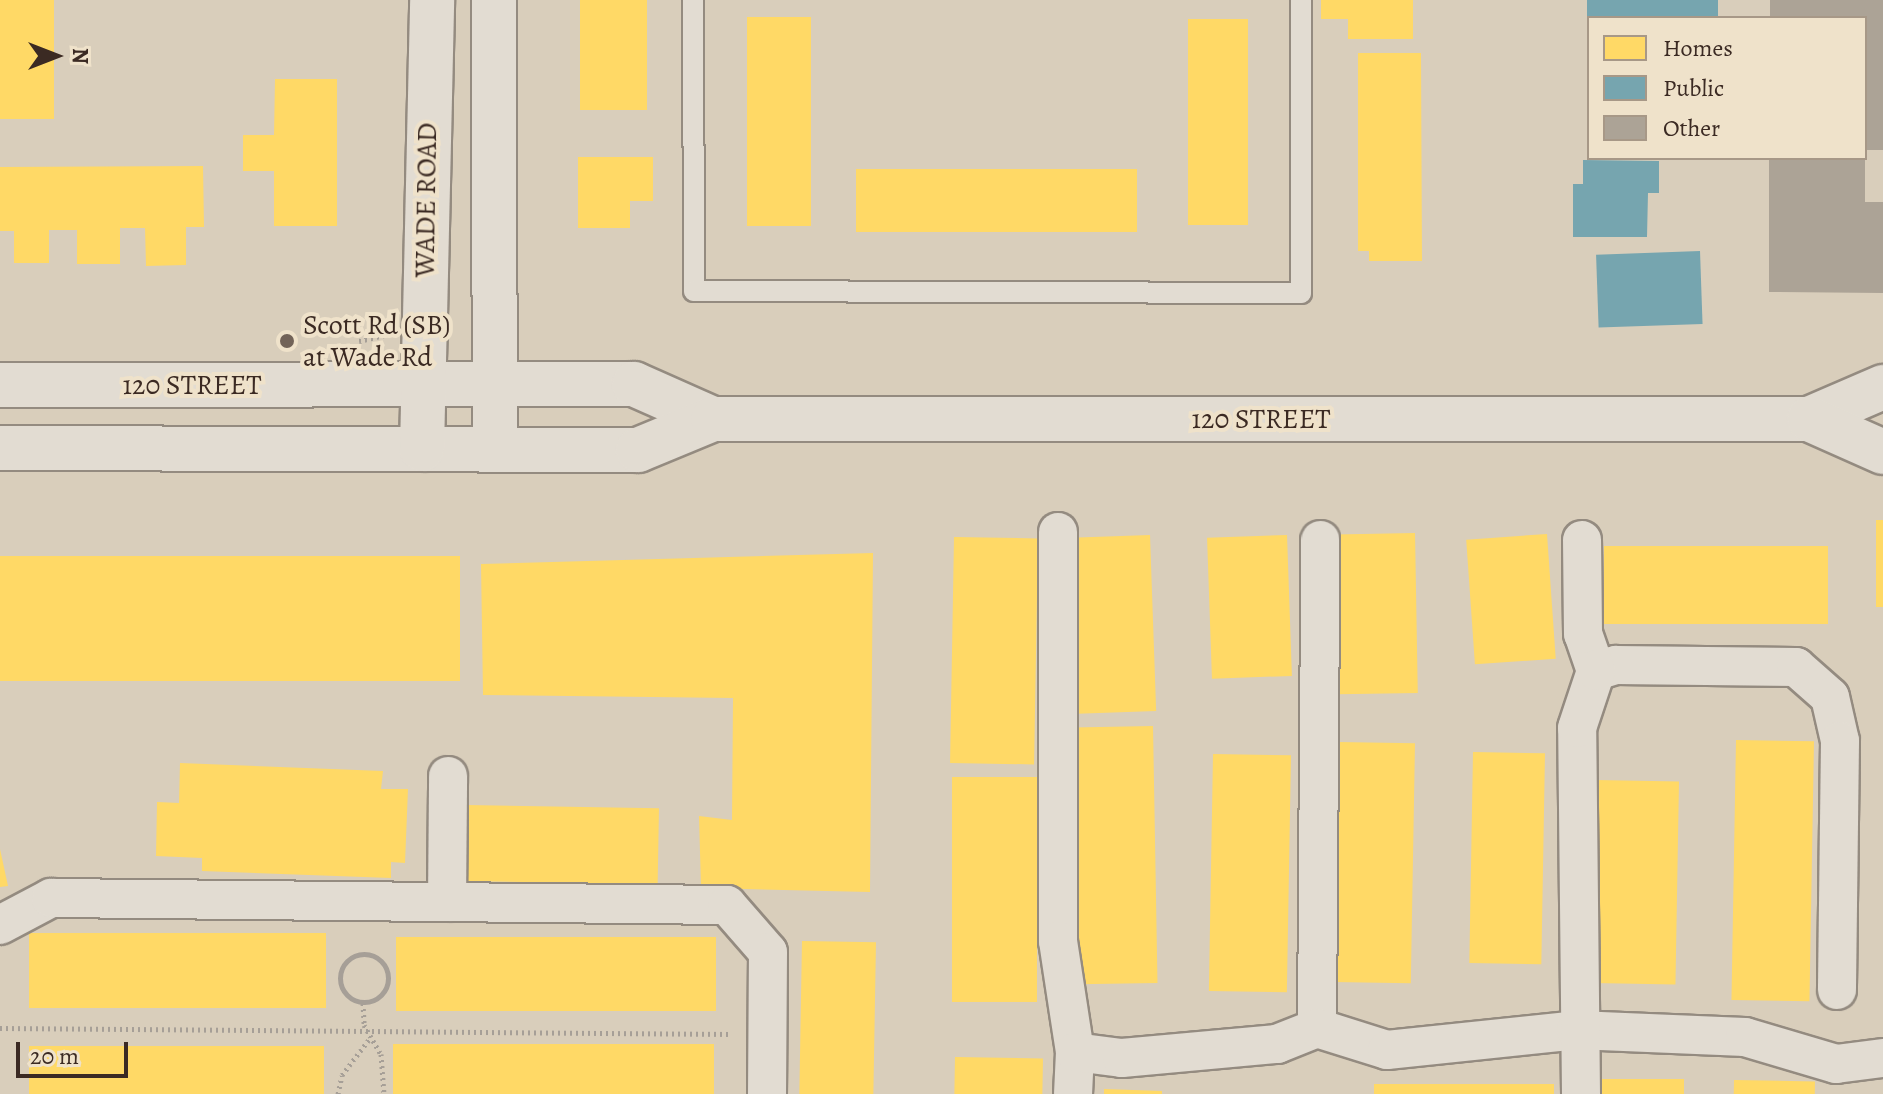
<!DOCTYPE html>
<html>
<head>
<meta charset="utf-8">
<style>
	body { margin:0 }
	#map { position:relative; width:1883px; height:1094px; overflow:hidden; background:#d9cebb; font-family:Alegreya,serif }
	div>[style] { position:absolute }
	.homes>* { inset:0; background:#ffd966; transform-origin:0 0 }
	.public>* { inset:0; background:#76a5af; transform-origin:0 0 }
	.building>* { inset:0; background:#aca396 }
	.path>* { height:5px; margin-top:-2.5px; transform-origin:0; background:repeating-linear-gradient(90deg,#a69f97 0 2px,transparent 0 6px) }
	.path>.ring { margin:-2.5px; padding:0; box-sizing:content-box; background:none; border:5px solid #a69f97; border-radius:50% }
	.roads { filter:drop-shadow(2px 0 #948b80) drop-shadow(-2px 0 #948b80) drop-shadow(0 2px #948b80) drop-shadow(0 -2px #948b80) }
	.lane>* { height:20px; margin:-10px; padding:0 10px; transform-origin:10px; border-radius:10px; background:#e2dcd2 }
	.street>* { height:38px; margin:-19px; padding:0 19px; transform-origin:19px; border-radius:19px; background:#e2dcd2 }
	.secondary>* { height:44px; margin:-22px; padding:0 22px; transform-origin:22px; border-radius:22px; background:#e2dcd2 }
	.dots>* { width:22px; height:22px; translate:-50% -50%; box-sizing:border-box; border:4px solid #efe2ca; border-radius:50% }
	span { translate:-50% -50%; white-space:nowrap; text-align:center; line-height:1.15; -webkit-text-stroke:8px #efe2ca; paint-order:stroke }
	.street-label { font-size:28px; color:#3b2a23 }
	.poi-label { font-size:28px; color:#3b2a23 }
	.left { translate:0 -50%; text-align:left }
	.legend { position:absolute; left:1587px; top:16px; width:280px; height:144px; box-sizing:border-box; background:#efe2ca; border:2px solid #a79887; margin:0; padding:10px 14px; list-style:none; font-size:24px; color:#3b2a23 }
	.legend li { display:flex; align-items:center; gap:16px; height:40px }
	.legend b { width:40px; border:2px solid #a79887 }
	.north { position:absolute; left:16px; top:16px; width:80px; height:80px; -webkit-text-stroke:6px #efe2ca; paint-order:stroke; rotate:90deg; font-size:22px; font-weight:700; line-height:32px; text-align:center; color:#3b2a23 }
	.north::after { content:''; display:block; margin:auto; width:28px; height:36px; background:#3b2a23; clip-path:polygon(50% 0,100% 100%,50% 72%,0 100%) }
	.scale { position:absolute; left:16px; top:1042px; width:112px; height:36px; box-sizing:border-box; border:4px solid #3b2a23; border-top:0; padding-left:10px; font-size:24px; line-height:28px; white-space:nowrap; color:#3b2a23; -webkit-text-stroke:6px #efe2ca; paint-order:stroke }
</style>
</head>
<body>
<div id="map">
	<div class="homes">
		<i style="left:0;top:0;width:54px;height:119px"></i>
		<i style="left:580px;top:0;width:67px;height:110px"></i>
		<i style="clip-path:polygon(1321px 0,1413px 0,1413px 39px,1348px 39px,1348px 19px,1321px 19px)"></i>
		<i style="left:747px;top:17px;width:64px;height:209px"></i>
		<i style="left:1188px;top:19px;width:60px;height:206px"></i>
		<i style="clip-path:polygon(1358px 53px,1421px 53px,1422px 261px,1369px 261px,1369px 251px,1358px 251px)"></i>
		<i style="clip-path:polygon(275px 79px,337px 79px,337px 226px,274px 226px,274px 171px,243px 171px,243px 135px,274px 135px)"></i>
		<i style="clip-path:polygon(578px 157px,653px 157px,653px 201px,630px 201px,630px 228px,578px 228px)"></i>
		<i style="clip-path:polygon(203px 166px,204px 227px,186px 227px,186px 265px,146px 266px,145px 228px,120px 228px,120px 264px,77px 264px,77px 230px,49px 230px,49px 263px,14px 263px,14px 231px,0 231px,0 167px)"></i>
		<i style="left:856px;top:169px;width:281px;height:63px"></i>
		<i style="left:1876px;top:520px;width:7px;height:87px"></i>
		<i style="left:1415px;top:533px;width:160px;height:80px;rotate:89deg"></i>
		<i style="left:1547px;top:534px;width:125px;height:81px;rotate:86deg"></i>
		<i style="left:1150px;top:535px;width:176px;height:79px;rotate:88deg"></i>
		<i style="left:1287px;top:535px;width:141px;height:80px;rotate:88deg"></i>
		<i style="left:954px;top:537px;width:84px;height:226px;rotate:1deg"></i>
		<i style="left:1604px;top:546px;width:224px;height:78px"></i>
		<i style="clip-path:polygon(873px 553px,870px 892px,701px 888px,699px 816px,732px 820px,733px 698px,483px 695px,481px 564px)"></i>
		<i style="left:0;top:556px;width:460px;height:125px"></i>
		<i style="left:1153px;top:726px;width:257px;height:80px;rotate:89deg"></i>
		<i style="left:1736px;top:740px;width:78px;height:260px;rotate:1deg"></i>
		<i style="left:1337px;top:742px;width:78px;height:240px;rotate:1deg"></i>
		<i style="left:1473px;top:752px;width:72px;height:211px;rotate:1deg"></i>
		<i style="left:1213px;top:754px;width:78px;height:237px;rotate:1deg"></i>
		<i style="clip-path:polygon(180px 763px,383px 771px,381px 789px,408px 789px,405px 863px,391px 862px,391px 878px,202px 871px,202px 858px,156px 856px,157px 802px,179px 803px)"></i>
		<i style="left:952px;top:777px;width:85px;height:225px"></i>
		<i style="left:1596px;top:780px;width:83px;height:203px;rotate:1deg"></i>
		<i style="left:467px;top:805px;width:192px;height:76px;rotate:1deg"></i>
		<i style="clip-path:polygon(0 849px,8px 886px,0 887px)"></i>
		<i style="left:29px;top:933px;width:297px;height:75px"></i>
		<i style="left:396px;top:937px;width:320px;height:74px"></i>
		<i style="left:802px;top:941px;width:74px;height:153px;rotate:1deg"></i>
		<i style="left:393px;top:1044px;width:321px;height:50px"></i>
		<i style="left:29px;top:1046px;width:295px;height:48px"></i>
		<i style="left:955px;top:1057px;width:88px;height:37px;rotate:1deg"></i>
		<i style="left:1602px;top:1079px;width:82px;height:15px"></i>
		<i style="left:1734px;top:1080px;width:81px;height:14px;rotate:1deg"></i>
		<i style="left:1554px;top:1084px;width:10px;height:180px;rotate:90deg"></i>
		<i style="clip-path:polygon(1104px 1089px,1162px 1091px,1162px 1094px,1104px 1094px)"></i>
	</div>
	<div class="public">
		<i style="left:1587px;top:0;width:131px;height:18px"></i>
		<i style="clip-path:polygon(1583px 160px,1659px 161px,1659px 193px,1648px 193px,1647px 237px,1573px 237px,1573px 184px,1583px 184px)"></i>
		<i style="left:1700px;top:251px;width:73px;height:104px;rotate:88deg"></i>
	</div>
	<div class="building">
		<i style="clip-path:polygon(1770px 0,1883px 0,1883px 150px,1865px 150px,1865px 18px,1770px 18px)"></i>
		<i style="clip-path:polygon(1769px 158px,1865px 158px,1865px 202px,1883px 202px,1883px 293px,1769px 292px)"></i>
	</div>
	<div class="path">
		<i style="left:359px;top:341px;width:26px;rotate:-13deg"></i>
		<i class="ring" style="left:340px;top:954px;width:43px;height:43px"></i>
		<i style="left:363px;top:1003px;width:22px;rotate:87deg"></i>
		<i style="left:364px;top:1025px;width:34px;rotate:60deg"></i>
		<i style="left:381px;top:1054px;width:40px;rotate:85.7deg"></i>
		<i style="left:0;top:1028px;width:731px;rotate:0.47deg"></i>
		<i style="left:338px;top:1094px;width:19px;rotate:-78deg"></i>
		<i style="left:342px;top:1075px;width:48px;rotate:-52.7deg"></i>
	</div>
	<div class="roads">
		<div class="lane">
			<i style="left:693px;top:0;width:291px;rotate:89.8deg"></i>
			<i style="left:694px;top:291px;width:607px;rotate:0.19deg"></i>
			<i style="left:1301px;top:293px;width:293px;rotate:-90deg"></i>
		</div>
		<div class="street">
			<i style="left:1058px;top:532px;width:409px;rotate:90deg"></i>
			<i style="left:1058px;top:941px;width:112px;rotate:81.3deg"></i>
			<i style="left:1075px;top:1052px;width:42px;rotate:92.7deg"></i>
			<i style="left:1596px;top:671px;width:21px;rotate:-17deg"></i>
			<i style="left:1616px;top:665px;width:180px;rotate:0.6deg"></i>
			<i style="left:1796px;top:667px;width:45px;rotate:41.4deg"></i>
			<i style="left:1830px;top:697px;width:45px;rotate:77.2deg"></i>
			<i style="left:1840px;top:741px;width:249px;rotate:90.7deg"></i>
			<i style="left:447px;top:902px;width:126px;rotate:-89.5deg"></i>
			<i style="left:0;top:925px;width:58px;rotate:-27.9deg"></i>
			<i style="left:51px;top:898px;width:676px;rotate:0.59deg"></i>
			<i style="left:727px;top:905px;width:62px;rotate:48.9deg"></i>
			<i style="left:768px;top:952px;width:142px;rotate:90.4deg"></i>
			<i style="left:1317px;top:1028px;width:488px;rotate:-89.6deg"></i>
			<i style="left:1075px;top:1052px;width:47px;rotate:7.3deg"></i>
			<i style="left:1122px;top:1058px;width:156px;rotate:-5.2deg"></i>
			<i style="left:1277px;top:1044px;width:43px;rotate:-21.8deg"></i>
			<i style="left:1317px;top:1028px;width:73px;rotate:17.4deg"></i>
			<i style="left:1387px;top:1050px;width:190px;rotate:-6deg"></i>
			<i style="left:1576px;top:1030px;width:169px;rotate:2.4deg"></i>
			<i style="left:1745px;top:1037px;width:95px;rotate:16.5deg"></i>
			<i style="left:1836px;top:1064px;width:47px;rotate:-7.3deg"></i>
			<i style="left:1581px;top:1094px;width:366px;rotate:-90.6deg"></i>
			<i style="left:1577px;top:728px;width:60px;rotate:-71.6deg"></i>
			<i style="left:1596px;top:671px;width:39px;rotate:-109deg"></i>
			<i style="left:1583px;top:634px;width:94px;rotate:-90.6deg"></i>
		</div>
		<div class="secondary">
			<i style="left:494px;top:0;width:449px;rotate:89.9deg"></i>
			<i style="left:0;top:385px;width:634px;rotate:-0.09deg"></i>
			<i style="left:634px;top:384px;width:86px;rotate:23.9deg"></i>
			<i style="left:1809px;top:419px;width:81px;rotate:-23.4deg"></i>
			<i style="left:0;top:448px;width:638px;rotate:0.18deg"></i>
			<i style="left:638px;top:450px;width:81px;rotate:-22.5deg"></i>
			<i style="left:713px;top:419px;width:1096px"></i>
			<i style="left:1809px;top:419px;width:81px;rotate:24deg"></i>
			<i style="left:422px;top:449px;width:449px;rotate:-88.7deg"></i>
		</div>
	</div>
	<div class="dots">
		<i style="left:287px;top:341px;background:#726358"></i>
	</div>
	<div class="street-label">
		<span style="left:426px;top:200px;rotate:-89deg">WADE ROAD</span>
		<span style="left:192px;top:385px">120 STREET</span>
		<span style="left:1261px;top:419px">120 STREET</span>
	</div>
	<div class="poi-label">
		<span class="left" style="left:303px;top:341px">Scott Rd (SB)<br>at Wade Rd</span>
	</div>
	<ul class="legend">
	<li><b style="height:22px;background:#ffd966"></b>Homes</li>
	<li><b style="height:22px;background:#76a5af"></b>Public</li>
	<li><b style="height:22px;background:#aca396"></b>Other</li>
	</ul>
	<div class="north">N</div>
	<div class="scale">20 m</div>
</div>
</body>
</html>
